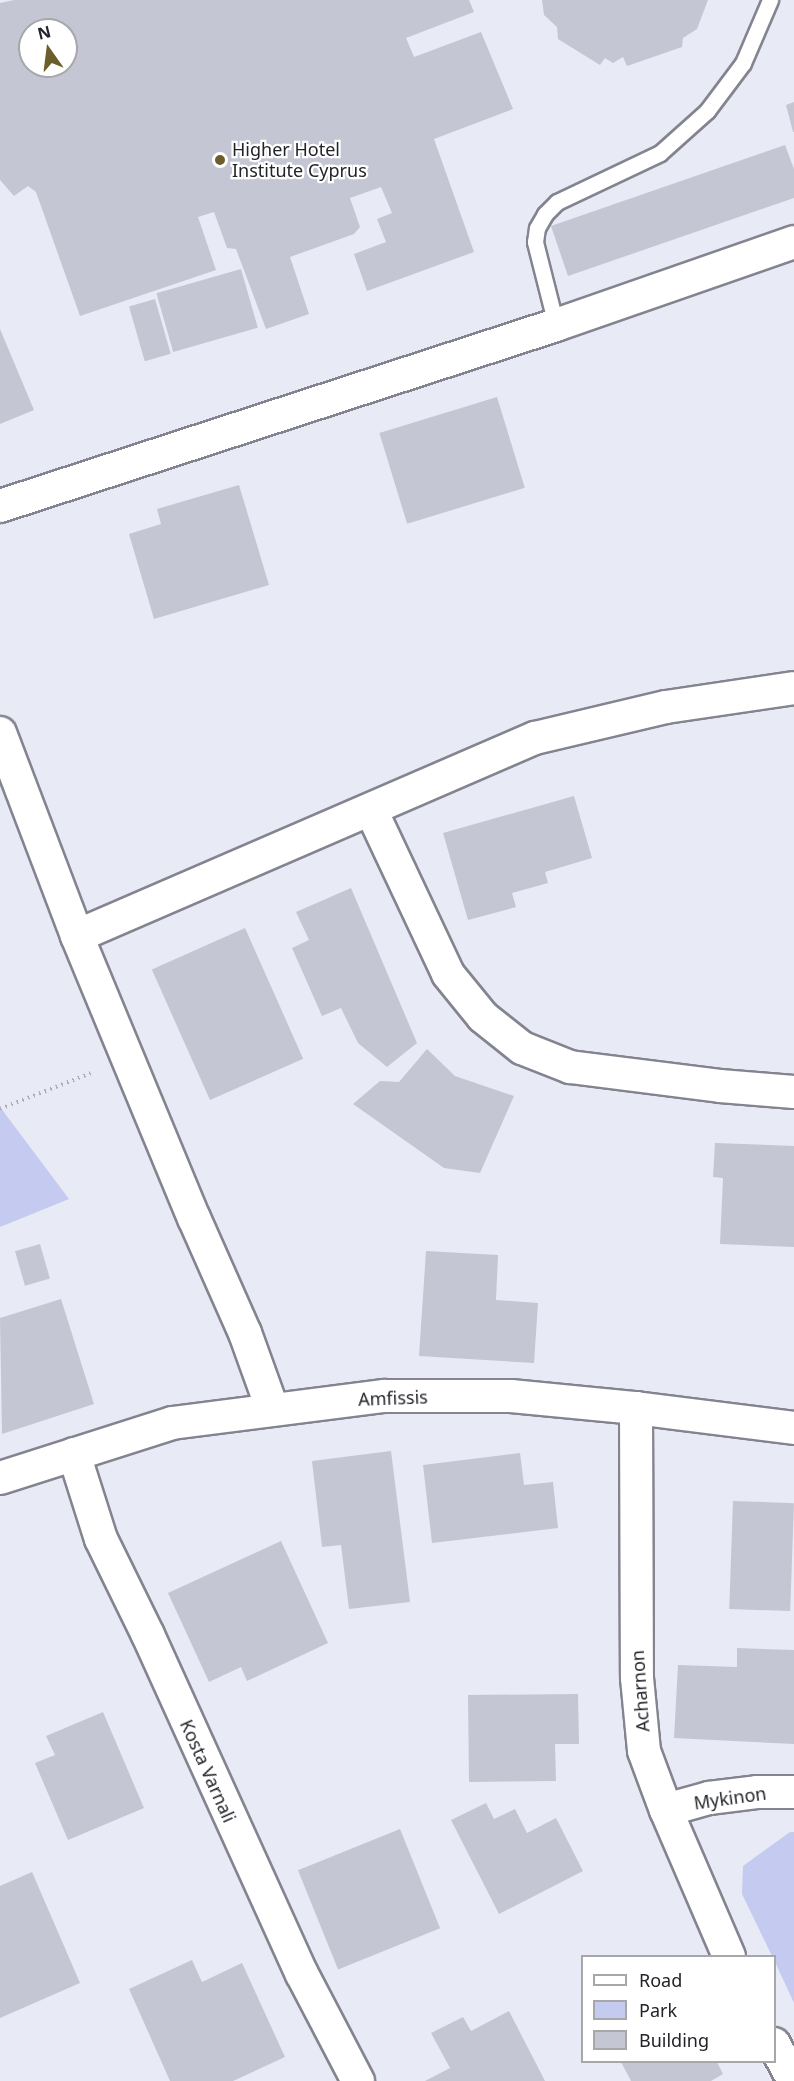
<!DOCTYPE html>
<html>
<head>
<meta charset="utf-8">
<style>
	body { margin:0 }
	#map { position:relative; width:794px; height:2081px; overflow:hidden; background:#e8eaf6; font-family:"Noto Sans",sans-serif }
	div>[style] { position:absolute }
	.green>* { inset:0; background:#c5caf0 }
	.building>* { inset:0; background:#c5c6d3; transform-origin:0 0 }
	.path>* { height:4px; margin-top:-2px; transform-origin:0; background:repeating-linear-gradient(90deg,#abadb7 0 1.5px,transparent 0 6px) }
	.roads { filter:drop-shadow(2px 0 #83848f) drop-shadow(-2px 0 #83848f) drop-shadow(0 2px #83848f) drop-shadow(0 -2px #83848f) }
	.lane>* { height:15px; margin:-7.5px; padding:0 7.5px; transform-origin:7.5px; border-radius:7.5px; background:#fff }
	.street>* { height:32px; margin:-16px; padding:0 16px; transform-origin:16px; border-radius:16px; background:#fff }
	.dots>* { width:16px; height:16px; translate:-50% -50%; box-sizing:border-box; border:3px solid #fff; border-radius:50% }
	span { translate:-50% -50%; white-space:nowrap; text-align:center; line-height:1.15; -webkit-text-stroke:4.5px #fff; paint-order:stroke }
	.poi-label { font-size:18px; color:#232429 }
	.left { translate:0 -50%; text-align:left }
	.street-label { font-size:18px; color:#232429 }
	.legend { position:absolute; left:581px; top:1955px; width:195px; height:108px; box-sizing:border-box; background:#fff; border:2px solid #a7a7a9; margin:0; padding:8px 10px; list-style:none; font-size:18px; color:#232429 }
	.legend li { display:flex; align-items:center; gap:12px; height:30px }
	.legend b { width:30px; border:2px solid #a7a7a9 }
	.north { position:absolute; left:18px; top:18px; width:60px; height:60px; box-sizing:border-box; background:#fff; border:2px solid #a7a7a9; border-radius:50%; rotate:346deg; font-size:16px; font-weight:700; line-height:24px; text-align:center; color:#232429 }
	.north::after { content:''; display:block; margin:auto; width:21px; height:27px; background:#6c5e2b; clip-path:polygon(50% 0,100% 100%,50% 72%,0 100%) }
</style>
</head>
<body>
<div id="map">
	<div class="green">
		<i style="clip-path:polygon(0 1107px,69px 1199px,0 1227px)"></i>
		<i style="clip-path:polygon(790px 1832px,794px 1832px,794px 2003px,775px 1962px,774px 1956px,772px 1956px,742px 1894px,743px 1866px)"></i>
	</div>
	<div class="building">
		<i style="clip-path:polygon(evenodd,14px 0,469px 0,474px 12px,406px 38px,414px 57px,481px 32px,513px 109px,434px 139px,474px 252px,367px 291px,354px 254px,386px 242px,377px 219px,392px 213px,381px 187px,350px 198px,360px 227px,354px 234px,290px 257px,309px 314px,266px 329px,236px 249px,227px 248px,214px 212px,198px 217px,216px 270px,80px 316px,36px 192px,28px 186px,14px 196px,0 180px,0 3px,14px 0,30px 30px,66px 30px,66px 66px,30px 66px,30px 30px)"></i>
		<i style="clip-path:polygon(542px 0,708px 0,697px 29px,683px 38px,682px 47px,627px 66px,623px 57px,613px 63px,605px 58px,600px 65px,558px 39px,557px 27px,544px 15px)"></i>
		<i style="clip-path:polygon(794px 102px,794px 132px,793px 132px,786px 105px)"></i>
		<i style="clip-path:polygon(785px 145px,794px 169px,794px 198px,568px 276px,551px 226px)"></i>
		<i style="left:241px;top:269px;width:61px;height:88px;rotate:74deg"></i>
		<i style="left:155px;top:299px;width:57px;height:27px;rotate:74deg"></i>
		<i style="clip-path:polygon(0 329px,34px 410px,0 424px)"></i>
		<i style="left:497px;top:397px;width:95px;height:123px;rotate:73deg"></i>
		<i style="clip-path:polygon(239px 485px,269px 585px,154px 619px,129px 534px,161px 524px,157px 509px)"></i>
		<i style="clip-path:polygon(574px 796px,592px 858px,545px 872px,548px 883px,512px 893px,516px 907px,468px 920px,443px 833px)"></i>
		<i style="clip-path:polygon(351px 888px,417px 1043px,387px 1067px,358px 1043px,341px 1008px,322px 1016px,292px 948px,309px 940px,296px 912px)"></i>
		<i style="left:245px;top:928px;width:143px;height:102px;rotate:66deg"></i>
		<i style="clip-path:polygon(427px 1049px,455px 1076px,514px 1096px,480px 1173px,444px 1168px,353px 1104px,380px 1081px,399px 1082px)"></i>
		<i style="clip-path:polygon(715px 1143px,794px 1146px,794px 1247px,720px 1244px,723px 1178px,713px 1177px)"></i>
		<i style="left:40px;top:1244px;width:36px;height:26px;rotate:74deg"></i>
		<i style="clip-path:polygon(426px 1251px,498px 1255px,496px 1300px,538px 1303px,534px 1363px,419px 1356px)"></i>
		<i style="clip-path:polygon(61px 1299px,94px 1404px,2px 1434px,0 1318px)"></i>
		<i style="clip-path:polygon(391px 1451px,410px 1602px,349px 1609px,341px 1545px,322px 1547px,312px 1461px)"></i>
		<i style="clip-path:polygon(520px 1453px,524px 1485px,553px 1482px,558px 1528px,432px 1543px,423px 1465px)"></i>
		<i style="left:733px;top:1501px;width:61px;height:108px;rotate:2deg"></i>
		<i style="clip-path:polygon(281px 1541px,328px 1643px,247px 1681px,241px 1667px,209px 1682px,168px 1593px)"></i>
		<i style="clip-path:polygon(737px 1648px,794px 1650px,794px 1744px,674px 1738px,678px 1665px,737px 1667px)"></i>
		<i style="clip-path:polygon(578px 1694px,579px 1744px,555px 1744px,556px 1781px,469px 1782px,468px 1695px)"></i>
		<i style="clip-path:polygon(103px 1712px,144px 1808px,68px 1840px,35px 1763px,55px 1755px,46px 1736px)"></i>
		<i style="clip-path:polygon(486px 1803px,494px 1819px,515px 1809px,527px 1833px,556px 1818px,583px 1871px,499px 1914px,451px 1820px)"></i>
		<i style="left:400px;top:1829px;width:107px;height:110px;rotate:68deg"></i>
		<i style="clip-path:polygon(32px 1872px,80px 1983px,0 2018px,0 1886px)"></i>
		<i style="clip-path:polygon(192px 1960px,202px 1982px,242px 1963px,285px 2057px,233px 2081px,170px 2081px,129px 1989px)"></i>
		<i style="clip-path:polygon(509px 2011px,545px 2081px,425px 2081px,450px 2068px,431px 2033px,463px 2017px,471px 2031px)"></i>
		<i style="clip-path:polygon(621px 2062px,717px 2062px,723px 2074px,711px 2081px,631px 2081px)"></i>
	</div>
	<div class="path">
		<i style="left:0;top:1109px;width:101px;rotate:-21.5deg"></i>
	</div>
	<div class="roads">
		<div class="lane">
			<i style="left:556px;top:325px;width:86px;rotate:-104.2deg"></i>
			<i style="left:535px;top:242px;width:14px;rotate:-82deg"></i>
			<i style="left:537px;top:228px;width:16px;rotate:-60deg"></i>
			<i style="left:545px;top:214px;width:17px;rotate:-45deg"></i>
			<i style="left:557px;top:202px;width:114px;rotate:-25.4deg"></i>
			<i style="left:660px;top:153px;width:63px;rotate:-41.8deg"></i>
			<i style="left:707px;top:111px;width:60px;rotate:-53.1deg"></i>
			<i style="left:743px;top:63px;width:69px;rotate:-66.8deg"></i>
		</div>
		<div class="street">
			<i style="left:0;top:506px;width:585px;rotate:-18.03deg"></i>
			<i style="left:556px;top:325px;width:252px;rotate:-19.2deg"></i>
			<i style="left:0;top:733px;width:217px;rotate:69.2deg"></i>
			<i style="left:77px;top:936px;width:305px;rotate:67.5deg"></i>
			<i style="left:194px;top:1218px;width:126px;rotate:66.1deg"></i>
			<i style="left:245px;top:1333px;width:80px;rotate:70.2deg"></i>
			<i style="left:371px;top:810px;width:181px;rotate:64.8deg"></i>
			<i style="left:448px;top:974px;width:55px;rotate:50.9deg"></i>
			<i style="left:483px;top:1017px;width:50px;rotate:38.5deg"></i>
			<i style="left:522px;top:1048px;width:52px;rotate:21.6deg"></i>
			<i style="left:570px;top:1067px;width:151px;rotate:7.2deg"></i>
			<i style="left:720px;top:1086px;width:74px;rotate:4.6deg"></i>
			<i style="left:77px;top:936px;width:499px;rotate:-23.4deg"></i>
			<i style="left:535px;top:738px;width:135px;rotate:-13.3deg"></i>
			<i style="left:666px;top:707px;width:129px;rotate:-8.4deg"></i>
			<i style="left:636px;top:1408px;width:270px;rotate:89.8deg"></i>
			<i style="left:637px;top:1678px;width:73px;rotate:84.5deg"></i>
			<i style="left:644px;top:1751px;width:63px;rotate:69.6deg"></i>
			<i style="left:666px;top:1810px;width:159px;rotate:66.7deg"></i>
			<i style="left:74px;top:1454px;width:89px;rotate:72.4deg"></i>
			<i style="left:101px;top:1539px;width:107px;rotate:63.9deg"></i>
			<i style="left:148px;top:1635px;width:372px;rotate:65.6deg"></i>
			<i style="left:302px;top:1974px;width:121px;rotate:62.4deg"></i>
			<i style="left:0;top:1478px;width:181px;rotate:-17.7deg"></i>
			<i style="left:172px;top:1423px;width:214px;rotate:-7.3deg"></i>
			<i style="left:384px;top:1396px;width:127px"></i>
			<i style="left:511px;top:1396px;width:126px;rotate:5.5deg"></i>
			<i style="left:636px;top:1408px;width:159px;rotate:7.2deg"></i>
			<i style="left:666px;top:1810px;width:45px;rotate:-15.6deg"></i>
			<i style="left:709px;top:1798px;width:48px;rotate:-7.1deg"></i>
			<i style="left:757px;top:1792px;width:37px"></i>
			<i style="left:774px;top:2044px;width:42px;rotate:61.6deg"></i>
		</div>
	</div>
	<div class="dots">
		<i style="left:220px;top:160px;background:#6c5e2b"></i>
	</div>
	<div class="poi-label">
		<span class="left" style="left:232px;top:160px">Higher Hotel<br>Institute Cyprus</span>
	</div>
	<div class="street-label">
		<span style="left:393px;top:1398px;rotate:-2deg">Amfissis</span>
		<span style="left:640px;top:1691px;rotate:-94deg">Acharnon</span>
		<span style="left:208px;top:1771px;rotate:66deg">Kosta Varnali</span>
		<span style="left:730px;top:1798px;rotate:-8deg">Mykinon</span>
	</div>
	<ul class="legend">
	<li><b style="height:8px;background:#fff"></b>Road</li>
	<li><b style="height:16px;background:#c5caf0"></b>Park</li>
	<li><b style="height:16px;background:#c5c6d3"></b>Building</li>
	</ul>
	<div class="north">N</div>
</div>
</body>
</html>
